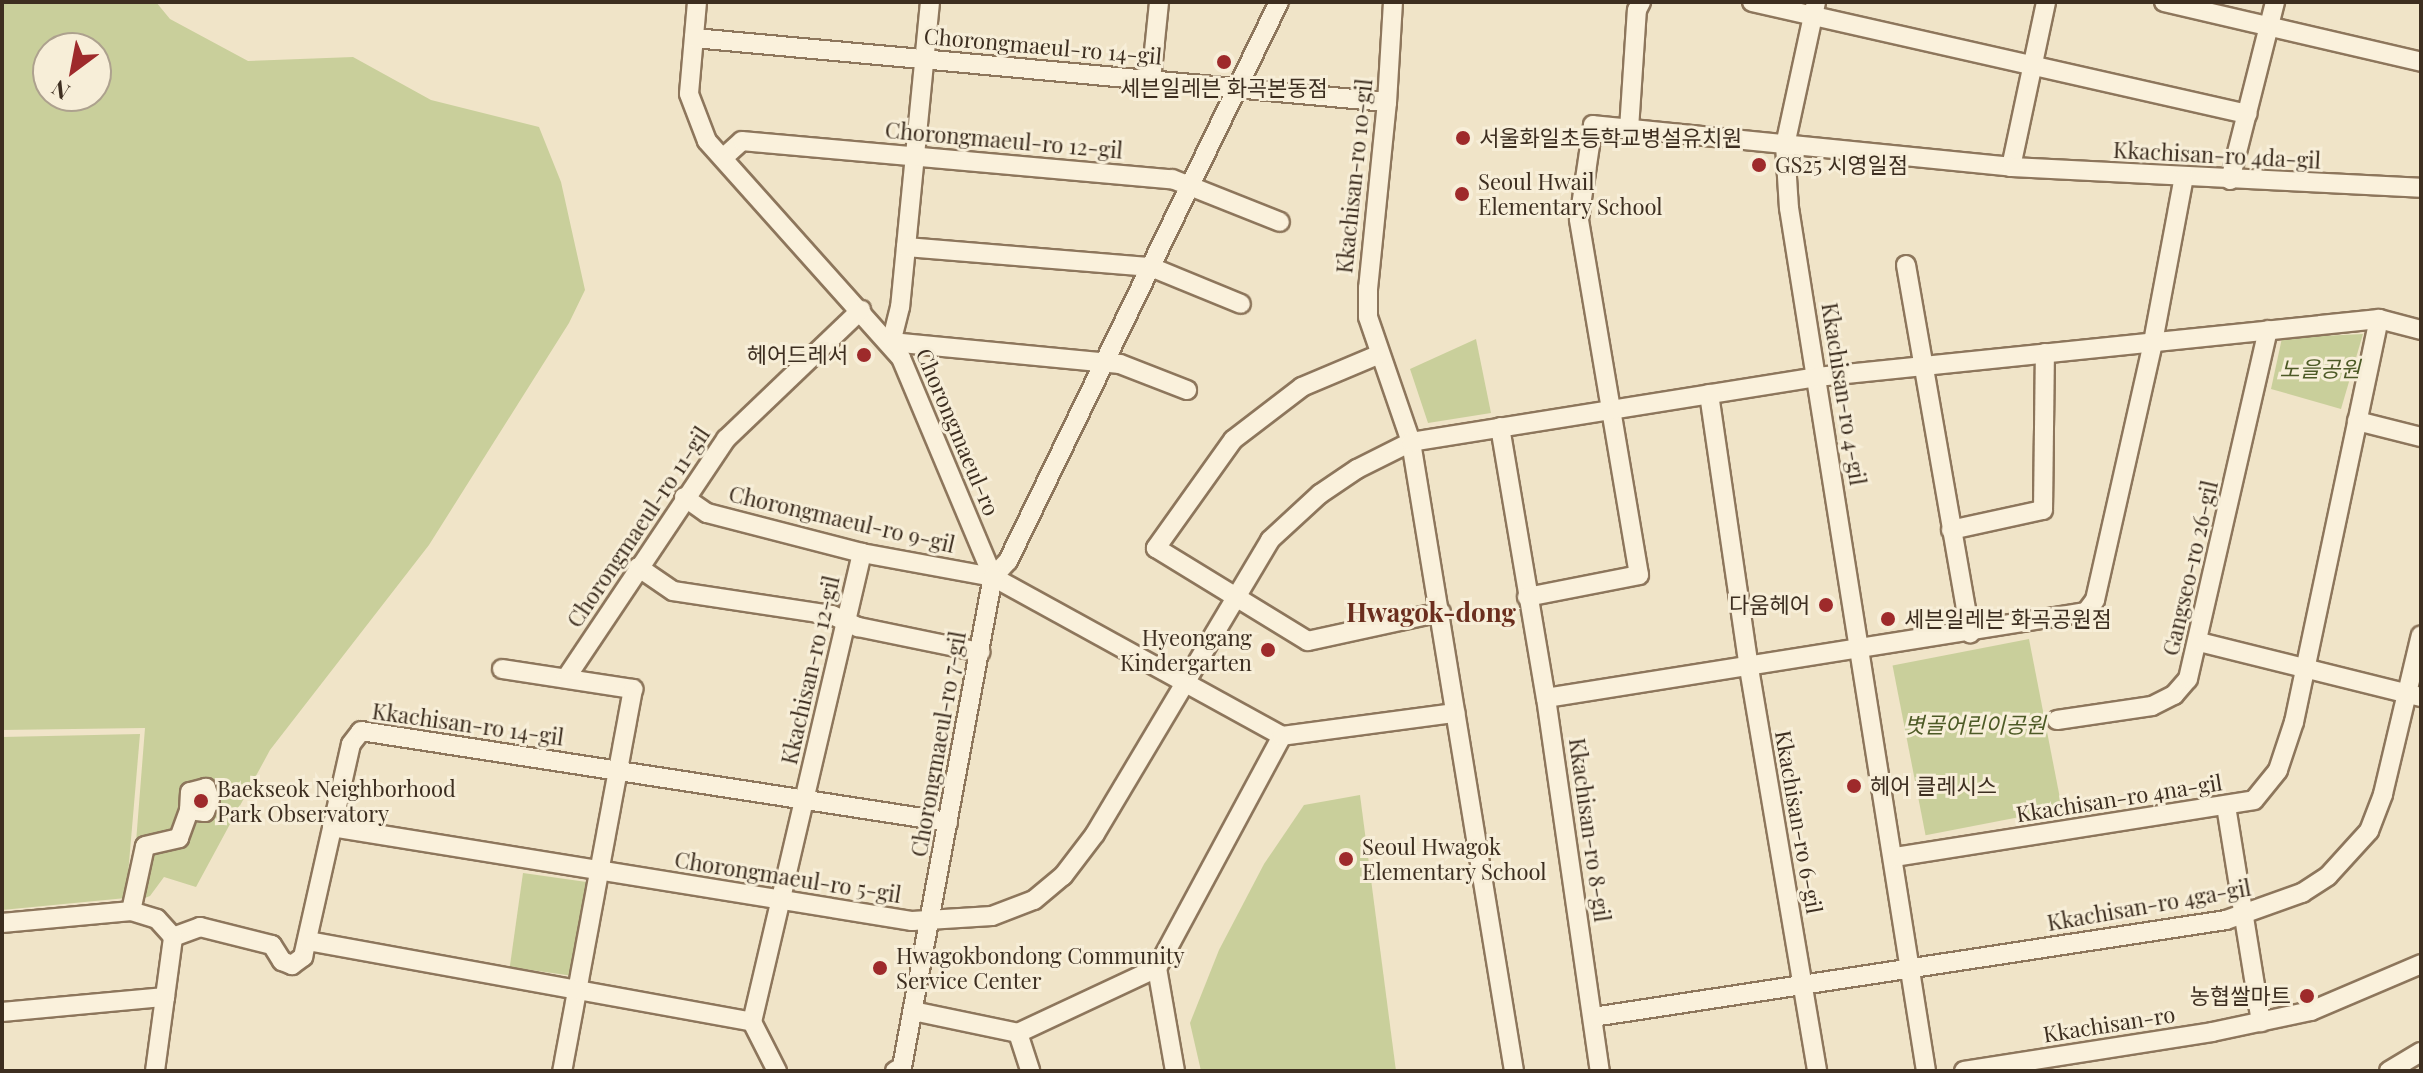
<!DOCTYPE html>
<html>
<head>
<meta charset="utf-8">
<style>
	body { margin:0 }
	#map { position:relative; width:2423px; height:1073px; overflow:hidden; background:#f0e4c8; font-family:"Playfair Display","Noto Sans KR",serif }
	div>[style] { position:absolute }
	.green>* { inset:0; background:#c9cf9b; transform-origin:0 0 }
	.roads { filter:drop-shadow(2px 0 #8d765c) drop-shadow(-2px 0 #8d765c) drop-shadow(0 2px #8d765c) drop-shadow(0 -2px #8d765c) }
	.minor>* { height:18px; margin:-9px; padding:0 9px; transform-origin:9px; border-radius:9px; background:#faf1dc }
	.dots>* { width:22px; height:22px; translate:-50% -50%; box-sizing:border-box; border:4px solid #f7eed8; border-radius:50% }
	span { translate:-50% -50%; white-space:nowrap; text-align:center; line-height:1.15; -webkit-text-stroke:6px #f7eed8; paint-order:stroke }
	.street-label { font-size:22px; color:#3d2e20 }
	.poi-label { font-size:22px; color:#3d2e20 }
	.left { translate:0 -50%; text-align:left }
	.right { translate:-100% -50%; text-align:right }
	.park-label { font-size:22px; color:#4d5a26; font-style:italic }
	.quarter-label { font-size:26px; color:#6b2e1e; font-weight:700 }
	.frame { position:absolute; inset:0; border:4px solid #3d2e20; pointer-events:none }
	.north { position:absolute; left:32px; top:32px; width:80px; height:80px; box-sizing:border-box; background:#f7eed8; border:2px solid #ada18e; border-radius:50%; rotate:212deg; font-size:22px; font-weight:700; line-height:32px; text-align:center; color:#3d2e20 }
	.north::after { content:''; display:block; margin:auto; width:28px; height:36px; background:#9e2a2b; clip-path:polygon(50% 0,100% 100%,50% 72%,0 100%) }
</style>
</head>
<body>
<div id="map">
	<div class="green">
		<i style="clip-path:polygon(evenodd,2px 2px,156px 2px,170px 19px,248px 61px,353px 57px,431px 100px,539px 127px,561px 182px,585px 290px,569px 323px,429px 545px,270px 750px,196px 887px,164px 877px,150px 896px,142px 899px,132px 893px,145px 728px,2px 730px,2px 2px,48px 48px,96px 48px,96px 96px,48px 96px,48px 48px)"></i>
		<i style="clip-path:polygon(2363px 334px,2341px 409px,2271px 389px,2282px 338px)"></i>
		<i style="clip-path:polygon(1476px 339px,1491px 413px,1428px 423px,1410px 369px)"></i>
		<i style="left:2029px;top:639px;width:173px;height:139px;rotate:79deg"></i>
		<i style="clip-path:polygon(140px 734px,126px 898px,2px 910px,2px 737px)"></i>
		<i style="clip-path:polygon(1360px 795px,1396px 1071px,1201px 1071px,1190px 1023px,1219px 950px,1264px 864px,1304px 805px)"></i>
		<i style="left:523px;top:873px;width:66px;height:95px;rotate:8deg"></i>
	</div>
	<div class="roads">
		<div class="minor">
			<i style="left:697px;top:2px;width:92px;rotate:95deg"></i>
			<i style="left:689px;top:94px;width:50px;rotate:69deg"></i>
			<i style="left:707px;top:141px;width:291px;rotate:48.2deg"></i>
			<i style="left:901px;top:358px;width:238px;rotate:67.2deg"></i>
			<i style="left:993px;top:577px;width:330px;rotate:28.8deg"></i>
			<i style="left:1282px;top:736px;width:264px;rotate:118.3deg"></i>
			<i style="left:1157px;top:968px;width:105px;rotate:80.1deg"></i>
			<i style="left:930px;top:2px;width:306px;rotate:95.6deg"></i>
			<i style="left:900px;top:307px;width:36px;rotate:104deg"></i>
			<i style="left:891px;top:342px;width:230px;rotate:5.5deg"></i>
			<i style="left:1120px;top:364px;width:72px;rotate:21.2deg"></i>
			<i style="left:1393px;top:2px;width:100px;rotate:93.4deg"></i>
			<i style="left:1387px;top:102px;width:187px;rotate:95.8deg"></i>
			<i style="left:1368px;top:288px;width:29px;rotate:90deg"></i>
			<i style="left:1368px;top:317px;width:132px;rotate:71deg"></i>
			<i style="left:1411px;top:442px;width:637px;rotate:80.7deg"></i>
			<i style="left:1752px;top:2px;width:508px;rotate:12.75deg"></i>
			<i style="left:1816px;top:2px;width:146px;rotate:102.2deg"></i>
			<i style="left:1785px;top:145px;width:63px;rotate:86.4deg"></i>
			<i style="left:1789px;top:208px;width:874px;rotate:80.98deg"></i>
			<i style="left:2164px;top:2px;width:264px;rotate:13.1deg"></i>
			<i style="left:694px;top:38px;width:696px;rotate:5.28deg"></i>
			<i style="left:1151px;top:80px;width:78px;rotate:-84.1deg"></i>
			<i style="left:1629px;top:129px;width:119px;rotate:-86.2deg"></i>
			<i style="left:1637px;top:10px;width:9px;rotate:-63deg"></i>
			<i style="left:723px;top:158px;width:25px;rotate:-42deg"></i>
			<i style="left:742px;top:141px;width:432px;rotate:5.1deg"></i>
			<i style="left:1172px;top:179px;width:116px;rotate:21.7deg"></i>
			<i style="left:2011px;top:167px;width:169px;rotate:-78deg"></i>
			<i style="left:2230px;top:180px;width:184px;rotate:-75.8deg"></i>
			<i style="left:906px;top:247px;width:246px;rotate:4.7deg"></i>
			<i style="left:1151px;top:267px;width:97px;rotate:22.3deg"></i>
			<i style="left:1906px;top:265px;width:374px;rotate:80.1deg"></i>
			<i style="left:1380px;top:354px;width:85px;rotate:157.1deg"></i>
			<i style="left:1302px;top:387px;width:87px;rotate:142.5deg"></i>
			<i style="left:1233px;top:440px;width:133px;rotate:125.5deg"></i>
			<i style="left:1156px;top:548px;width:178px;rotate:31.5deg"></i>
			<i style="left:1308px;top:641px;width:136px;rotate:-12.3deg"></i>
			<i style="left:1709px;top:394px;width:277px;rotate:81.7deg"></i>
			<i style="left:1749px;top:668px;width:409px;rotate:80.4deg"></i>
			<i style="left:2357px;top:421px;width:66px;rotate:14deg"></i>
			<i style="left:1500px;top:427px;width:275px;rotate:80.4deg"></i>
			<i style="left:1546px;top:698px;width:377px;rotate:81.8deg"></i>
			<i style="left:684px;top:497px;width:28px;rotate:35deg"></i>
			<i style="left:707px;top:513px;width:160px;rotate:14.5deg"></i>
			<i style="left:862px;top:553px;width:133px;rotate:10.4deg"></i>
			<i style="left:1951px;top:530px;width:94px;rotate:-12.3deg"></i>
			<i style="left:2043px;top:510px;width:157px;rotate:-89.3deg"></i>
			<i style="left:638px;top:567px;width:42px;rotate:34.4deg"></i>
			<i style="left:673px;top:591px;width:161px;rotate:8.6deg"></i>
			<i style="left:832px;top:615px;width:29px;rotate:25deg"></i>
			<i style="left:858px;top:627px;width:125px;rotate:11.6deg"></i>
			<i style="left:993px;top:577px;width:22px;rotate:-47deg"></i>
			<i style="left:1008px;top:561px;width:621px;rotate:-64.14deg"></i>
			<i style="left:1527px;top:597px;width:114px;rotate:-11.1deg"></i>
			<i style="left:1639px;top:575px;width:361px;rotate:-99.6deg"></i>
			<i style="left:1579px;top:219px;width:95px;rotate:-81.5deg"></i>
			<i style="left:1593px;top:125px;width:420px;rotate:5.7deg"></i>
			<i style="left:2011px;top:167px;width:411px;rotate:2.9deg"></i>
			<i style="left:2199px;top:642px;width:229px;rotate:13.9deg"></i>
			<i style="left:502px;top:669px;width:133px;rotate:8.7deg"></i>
			<i style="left:633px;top:689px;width:389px;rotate:100.5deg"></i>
			<i style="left:566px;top:678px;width:288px;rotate:-56.2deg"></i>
			<i style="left:726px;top:439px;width:187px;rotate:-43.7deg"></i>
			<i style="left:1546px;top:698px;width:547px;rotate:-9.05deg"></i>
			<i style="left:2086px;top:612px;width:15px;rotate:-53deg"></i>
			<i style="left:2095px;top:600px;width:264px;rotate:-77.3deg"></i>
			<i style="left:2153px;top:342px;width:168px;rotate:-79.4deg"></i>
			<i style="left:2057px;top:720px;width:96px;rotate:-8.4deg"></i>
			<i style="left:2152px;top:706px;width:25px;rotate:-27deg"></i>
			<i style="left:2174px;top:695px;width:21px;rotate:-49deg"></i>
			<i style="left:2188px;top:679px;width:358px;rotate:-77.1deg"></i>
			<i style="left:1282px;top:736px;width:175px;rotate:-7.6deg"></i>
			<i style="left:2226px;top:806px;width:219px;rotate:80.8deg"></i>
			<i style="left:332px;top:827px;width:588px;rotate:9.21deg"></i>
			<i style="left:912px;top:921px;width:80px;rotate:-3.6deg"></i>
			<i style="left:992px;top:916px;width:45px;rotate:-20.9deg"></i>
			<i style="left:1034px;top:900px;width:38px;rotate:-40deg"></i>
			<i style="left:1063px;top:876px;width:53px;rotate:-52.7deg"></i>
			<i style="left:1095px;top:834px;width:342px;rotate:-59.2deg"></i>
			<i style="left:1270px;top:540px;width:68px;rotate:-42.6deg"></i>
			<i style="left:1320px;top:494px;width:45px;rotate:-34deg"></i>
			<i style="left:1357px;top:469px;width:60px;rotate:-26.6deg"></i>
			<i style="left:1411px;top:442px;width:411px;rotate:-9.1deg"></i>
			<i style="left:1817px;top:377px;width:565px;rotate:-5.89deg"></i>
			<i style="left:2379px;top:319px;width:43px;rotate:14.7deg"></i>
			<i style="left:1895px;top:857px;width:363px;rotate:-9deg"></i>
			<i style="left:2254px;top:800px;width:38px;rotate:-51deg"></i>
			<i style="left:2278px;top:770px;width:51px;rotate:-71.6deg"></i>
			<i style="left:2294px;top:722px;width:412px;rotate:-78.1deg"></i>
			<i style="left:131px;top:911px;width:66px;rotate:-77.8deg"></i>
			<i style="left:145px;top:846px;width:35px;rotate:-13deg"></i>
			<i style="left:179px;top:838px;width:30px;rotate:-70deg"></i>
			<i style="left:189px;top:810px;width:16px;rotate:7deg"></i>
			<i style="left:205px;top:812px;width:14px;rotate:-69deg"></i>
			<i style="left:210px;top:799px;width:12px;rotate:-110deg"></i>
			<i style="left:206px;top:788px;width:16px;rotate:166deg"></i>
			<i style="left:190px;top:792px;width:18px;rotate:93deg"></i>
			<i style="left:2px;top:923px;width:130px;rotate:-5.3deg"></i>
			<i style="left:131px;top:911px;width:27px;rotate:17deg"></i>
			<i style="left:157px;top:919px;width:24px;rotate:48deg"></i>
			<i style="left:173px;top:937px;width:29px;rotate:-20deg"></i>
			<i style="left:200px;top:927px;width:74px;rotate:14deg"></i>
			<i style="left:272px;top:945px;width:19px;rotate:58deg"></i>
			<i style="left:282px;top:961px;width:11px;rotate:22deg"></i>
			<i style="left:292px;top:965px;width:14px;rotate:-36deg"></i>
			<i style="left:303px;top:957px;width:218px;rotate:-77.3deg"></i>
			<i style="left:351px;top:744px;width:16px;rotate:-52deg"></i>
			<i style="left:361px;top:731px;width:594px;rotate:8.81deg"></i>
			<i style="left:308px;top:941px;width:451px;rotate:10.3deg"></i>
			<i style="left:913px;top:1011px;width:107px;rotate:11.8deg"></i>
			<i style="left:1018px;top:1033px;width:153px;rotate:-25.1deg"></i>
			<i style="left:2px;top:1012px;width:164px;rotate:-5.3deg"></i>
			<i style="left:1593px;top:1017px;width:640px;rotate:-8.71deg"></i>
			<i style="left:2226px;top:920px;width:81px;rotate:-19.6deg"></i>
			<i style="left:2302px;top:893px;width:31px;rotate:-33deg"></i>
			<i style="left:2328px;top:876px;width:61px;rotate:-47.7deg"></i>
			<i style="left:2369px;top:831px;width:40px;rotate:-69deg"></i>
			<i style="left:2383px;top:794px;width:163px;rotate:-76.6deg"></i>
			<i style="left:1018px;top:1033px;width:40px;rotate:72deg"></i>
			<i style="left:155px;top:1071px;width:135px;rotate:-82.3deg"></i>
			<i style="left:777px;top:1071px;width:55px;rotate:-117deg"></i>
			<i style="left:752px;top:1022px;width:482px;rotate:-76.8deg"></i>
			<i style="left:895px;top:1071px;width:8px;rotate:-30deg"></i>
			<i style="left:902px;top:1067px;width:498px;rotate:-79.5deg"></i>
			<i style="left:1964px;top:1071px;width:251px;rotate:-8.9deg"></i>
			<i style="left:2212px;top:1032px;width:101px;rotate:-12deg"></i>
			<i style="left:2311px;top:1011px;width:120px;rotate:-23.1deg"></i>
			<i style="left:2389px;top:1071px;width:37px;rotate:-31deg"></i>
		</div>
	</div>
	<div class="dots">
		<i style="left:1224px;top:62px;background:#9e2a2b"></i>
		<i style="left:1463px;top:138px;background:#9e2a2b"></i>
		<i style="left:1759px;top:165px;background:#9e2a2b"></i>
		<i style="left:1462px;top:194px;background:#9e2a2b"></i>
		<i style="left:864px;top:355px;background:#9e2a2b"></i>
		<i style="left:1826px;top:605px;background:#9e2a2b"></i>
		<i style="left:1888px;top:619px;background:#9e2a2b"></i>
		<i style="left:1268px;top:650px;background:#9e2a2b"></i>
		<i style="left:1854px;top:786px;background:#9e2a2b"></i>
		<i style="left:201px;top:801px;background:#9e2a2b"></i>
		<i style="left:1346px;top:859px;background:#9e2a2b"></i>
		<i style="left:880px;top:968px;background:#9e2a2b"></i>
		<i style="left:2307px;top:996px;background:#9e2a2b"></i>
	</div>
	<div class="street-label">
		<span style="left:1043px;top:46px;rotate:5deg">Chorongmaeul-ro 14-gil</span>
		<span style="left:1004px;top:140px;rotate:5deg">Chorongmaeul-ro 12-gil</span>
		<span style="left:2217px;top:155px;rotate:3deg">Kkachisan-ro 4da-gil</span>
		<span style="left:1354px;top:176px;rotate:-84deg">Kkachisan-ro 10-gil</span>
		<span style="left:1844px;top:394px;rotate:81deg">Kkachisan-ro 4-gil</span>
		<span style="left:958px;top:432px;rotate:67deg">Chorongmaeul-ro</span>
		<span style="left:842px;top:519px;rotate:13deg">Chorongmaeul-ro 9-gil</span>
		<span style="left:638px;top:527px;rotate:-56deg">Chorongmaeul-ro 11-gil</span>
		<span style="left:2190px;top:568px;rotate:-77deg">Gangseo-ro 26-gil</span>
		<span style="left:810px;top:670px;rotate:-77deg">Kkachisan-ro 12-gil</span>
		<span style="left:468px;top:724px;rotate:8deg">Kkachisan-ro 14-gil</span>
		<span style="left:938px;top:744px;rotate:-80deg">Chorongmaeul-ro 7-gil</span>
		<span style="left:2119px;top:798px;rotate:-9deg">Kkachisan-ro 4na-gil</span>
		<span style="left:1799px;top:822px;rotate:80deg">Kkachisan-ro 6-gil</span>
		<span style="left:1590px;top:830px;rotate:82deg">Kkachisan-ro 8-gil</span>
		<span style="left:788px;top:877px;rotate:9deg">Chorongmaeul-ro 5-gil</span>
		<span style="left:2149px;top:905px;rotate:-10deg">Kkachisan-ro 4ga-gil</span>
		<span style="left:2109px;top:1024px;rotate:-9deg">Kkachisan-ro</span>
	</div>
	<div class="poi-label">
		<span style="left:1224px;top:88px">세븐일레븐 화곡본동점</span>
		<span class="left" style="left:1479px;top:138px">서울화일초등학교병설유치원</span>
		<span class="left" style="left:1775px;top:165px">GS25 시영일점</span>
		<span class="left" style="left:1478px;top:194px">Seoul Hwail<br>Elementary School</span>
		<span class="right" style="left:848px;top:355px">헤어드레서</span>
		<span class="right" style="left:1810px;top:605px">다움헤어</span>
		<span class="left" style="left:1904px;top:619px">세븐일레븐 화곡공원점</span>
		<span class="right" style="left:1252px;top:650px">Hyeongang<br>Kindergarten</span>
		<span class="left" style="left:1870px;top:786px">헤어 클레시스</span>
		<span class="left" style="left:217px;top:801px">Baekseok Neighborhood<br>Park Observatory</span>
		<span class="left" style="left:1362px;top:859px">Seoul Hwagok<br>Elementary School</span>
		<span class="left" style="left:896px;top:968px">Hwagokbondong Community<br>Service Center</span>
		<span class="right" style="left:2291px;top:996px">농협쌀마트</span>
	</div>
	<div class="park-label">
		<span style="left:2320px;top:369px">노을공원</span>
		<span style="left:1975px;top:725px">볏골어린이공원</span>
	</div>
	<div class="quarter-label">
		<span style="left:1431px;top:612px">Hwagok-dong</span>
	</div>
	<div class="frame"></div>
	<div class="north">N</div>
</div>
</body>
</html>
